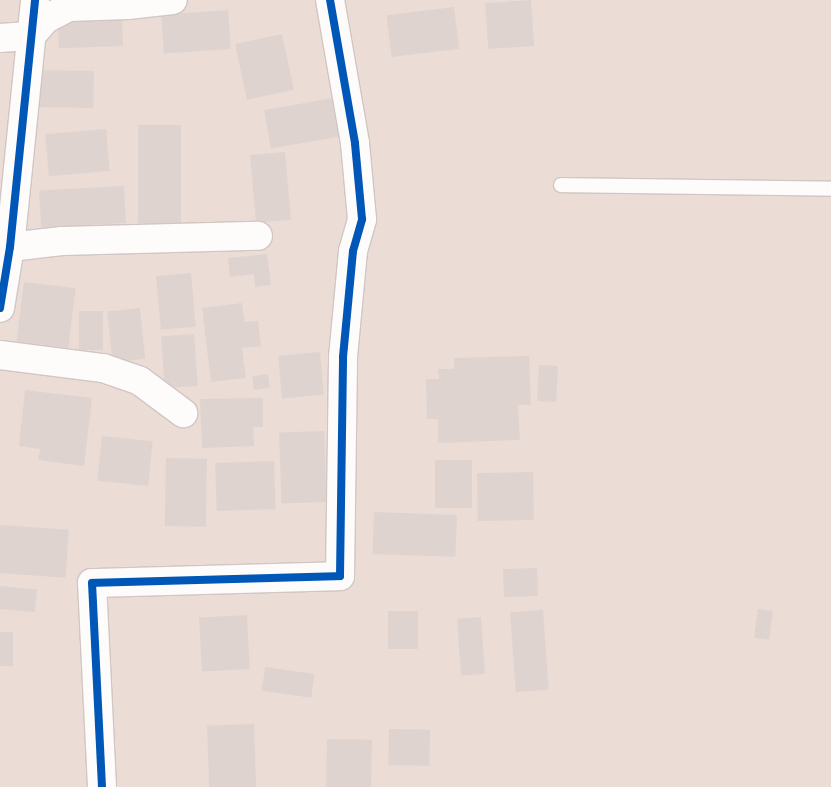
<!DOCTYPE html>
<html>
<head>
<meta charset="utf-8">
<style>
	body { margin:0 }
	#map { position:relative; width:831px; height:787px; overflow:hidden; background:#f3ebe7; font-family:Figtree,sans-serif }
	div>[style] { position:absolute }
	.residential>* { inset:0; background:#ebdcd5; transform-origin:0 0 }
	.building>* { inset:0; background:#dfd3d0; transform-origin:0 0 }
	.roads { filter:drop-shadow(1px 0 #d0c6c3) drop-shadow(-1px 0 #d0c6c3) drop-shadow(0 1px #d0c6c3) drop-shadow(0 -1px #d0c6c3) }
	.lane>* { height:14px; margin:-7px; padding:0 7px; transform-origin:7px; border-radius:7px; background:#fdfcfb }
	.street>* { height:28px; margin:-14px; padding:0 14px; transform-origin:14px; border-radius:14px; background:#fdfcfb }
	.cycleway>* { height:8px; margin:-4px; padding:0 4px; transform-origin:4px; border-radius:4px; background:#0057b8 }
	span { translate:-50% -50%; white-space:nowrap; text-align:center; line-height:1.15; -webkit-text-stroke:4px #fceee7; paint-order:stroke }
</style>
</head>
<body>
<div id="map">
	<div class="residential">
		<i style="left:0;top:0;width:831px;height:787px"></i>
	</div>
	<div class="building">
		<i style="left:531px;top:0;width:46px;height:46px;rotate:86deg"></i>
		<i style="left:454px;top:7px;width:42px;height:68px;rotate:83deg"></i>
		<i style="left:228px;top:10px;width:39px;height:67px;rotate:86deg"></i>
		<i style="left:122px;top:19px;width:27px;height:64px;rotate:88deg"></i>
		<i style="left:282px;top:34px;width:57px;height:48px;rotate:78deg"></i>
		<i style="left:40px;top:70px;width:54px;height:37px;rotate:1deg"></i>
		<i style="left:333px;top:98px;width:39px;height:70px;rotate:80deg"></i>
		<i style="left:138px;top:125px;width:43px;height:98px"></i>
		<i style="left:106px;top:129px;width:42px;height:61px;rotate:85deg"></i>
		<i style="left:285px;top:152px;width:68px;height:35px;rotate:85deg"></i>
		<i style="left:124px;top:186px;width:37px;height:85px;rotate:87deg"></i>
		<i style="clip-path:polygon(267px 254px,271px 285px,255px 287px,254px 274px,230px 277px,228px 258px)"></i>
		<i style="left:191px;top:273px;width:54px;height:35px;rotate:85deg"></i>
		<i style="left:24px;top:282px;width:52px;height:60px;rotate:7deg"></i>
		<i style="clip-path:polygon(242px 303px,245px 322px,258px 321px,261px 346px,242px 348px,246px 378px,211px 382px,202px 308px)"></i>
		<i style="left:140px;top:308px;width:51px;height:33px;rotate:84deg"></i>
		<i style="left:79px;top:311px;width:24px;height:39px"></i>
		<i style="left:194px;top:334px;width:52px;height:33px;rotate:86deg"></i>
		<i style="left:320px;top:352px;width:43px;height:42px;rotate:85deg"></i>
		<i style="clip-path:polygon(529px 356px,531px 405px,518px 405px,520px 440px,438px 443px,438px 419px,427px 419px,426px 379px,439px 379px,438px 369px,454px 369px,454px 358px)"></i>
		<i style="left:539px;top:365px;width:19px;height:36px;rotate:3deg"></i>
		<i style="left:268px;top:374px;width:14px;height:16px;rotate:82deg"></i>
		<i style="clip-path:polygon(25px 390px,92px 398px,84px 466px,38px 460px,40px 449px,19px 446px)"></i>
		<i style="clip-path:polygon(263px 398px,263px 427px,253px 427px,254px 446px,202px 448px,200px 399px)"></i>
		<i style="left:324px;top:431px;width:71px;height:45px;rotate:88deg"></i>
		<i style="left:102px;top:436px;width:51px;height:45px;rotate:6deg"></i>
		<i style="left:166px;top:458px;width:41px;height:68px;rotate:1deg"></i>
		<i style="left:435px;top:460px;width:37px;height:48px"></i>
		<i style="left:274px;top:461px;width:48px;height:59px;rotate:88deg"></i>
		<i style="left:533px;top:472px;width:48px;height:56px;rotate:89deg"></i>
		<i style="left:374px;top:512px;width:83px;height:42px;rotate:2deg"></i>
		<i style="left:0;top:525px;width:69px;height:48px;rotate:4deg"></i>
		<i style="left:537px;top:568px;width:28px;height:34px;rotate:88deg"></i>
		<i style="left:0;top:586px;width:37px;height:23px;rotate:5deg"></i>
		<i style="left:758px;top:609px;width:15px;height:29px;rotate:8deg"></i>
		<i style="left:543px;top:610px;width:80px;height:33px;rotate:86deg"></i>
		<i style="left:388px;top:611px;width:30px;height:38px"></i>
		<i style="left:247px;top:615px;width:54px;height:48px;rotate:87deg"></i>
		<i style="left:481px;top:617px;width:57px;height:24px;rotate:86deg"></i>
		<i style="left:0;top:632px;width:13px;height:34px"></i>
		<i style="left:265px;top:667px;width:50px;height:24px;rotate:8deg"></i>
		<i style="left:254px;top:724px;width:63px;height:47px;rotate:88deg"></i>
		<i style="left:389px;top:729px;width:41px;height:36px;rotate:1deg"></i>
		<i style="left:327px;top:739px;width:45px;height:48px;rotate:1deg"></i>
	</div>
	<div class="roads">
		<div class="lane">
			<i style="left:561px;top:185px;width:270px;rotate:0.8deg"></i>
		</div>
		<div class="street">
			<i style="left:0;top:38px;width:31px;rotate:-4deg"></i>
			<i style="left:31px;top:36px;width:23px;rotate:-49deg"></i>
			<i style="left:46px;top:19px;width:26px;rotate:-28deg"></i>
			<i style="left:69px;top:7px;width:59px;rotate:-1.9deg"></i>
			<i style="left:128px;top:5px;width:45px;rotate:-6.3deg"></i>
			<i style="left:10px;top:247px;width:52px;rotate:-6.6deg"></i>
			<i style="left:62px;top:241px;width:196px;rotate:-1.5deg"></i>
			<i style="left:0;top:308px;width:62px;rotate:-80.7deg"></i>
			<i style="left:10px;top:247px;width:248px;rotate:-84.2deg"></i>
			<i style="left:0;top:355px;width:104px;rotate:7.2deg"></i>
			<i style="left:103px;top:368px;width:39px;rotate:19deg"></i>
			<i style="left:140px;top:381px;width:54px;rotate:36.7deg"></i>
			<i style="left:102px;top:787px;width:204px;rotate:-92.8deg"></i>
			<i style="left:92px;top:583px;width:248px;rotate:-1.6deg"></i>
			<i style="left:340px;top:576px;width:219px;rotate:-89.2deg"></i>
			<i style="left:343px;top:357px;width:106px;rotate:-84.6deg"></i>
			<i style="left:353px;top:251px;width:33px;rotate:-74deg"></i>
			<i style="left:362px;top:219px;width:76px;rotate:-95.3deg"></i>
			<i style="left:355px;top:143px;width:145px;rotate:-99.9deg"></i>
		</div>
	</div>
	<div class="cycleway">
		<i style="left:0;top:308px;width:62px;rotate:-80.7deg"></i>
		<i style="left:10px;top:247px;width:248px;rotate:-84.2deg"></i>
		<i style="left:102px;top:787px;width:204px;rotate:-92.8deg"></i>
		<i style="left:92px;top:583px;width:248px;rotate:-1.6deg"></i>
		<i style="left:340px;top:576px;width:219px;rotate:-89.2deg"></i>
		<i style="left:343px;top:357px;width:106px;rotate:-84.6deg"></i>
		<i style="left:353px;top:251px;width:33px;rotate:-74deg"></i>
		<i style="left:362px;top:219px;width:76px;rotate:-95.3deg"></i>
		<i style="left:355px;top:143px;width:145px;rotate:-99.9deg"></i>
	</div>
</div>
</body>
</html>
